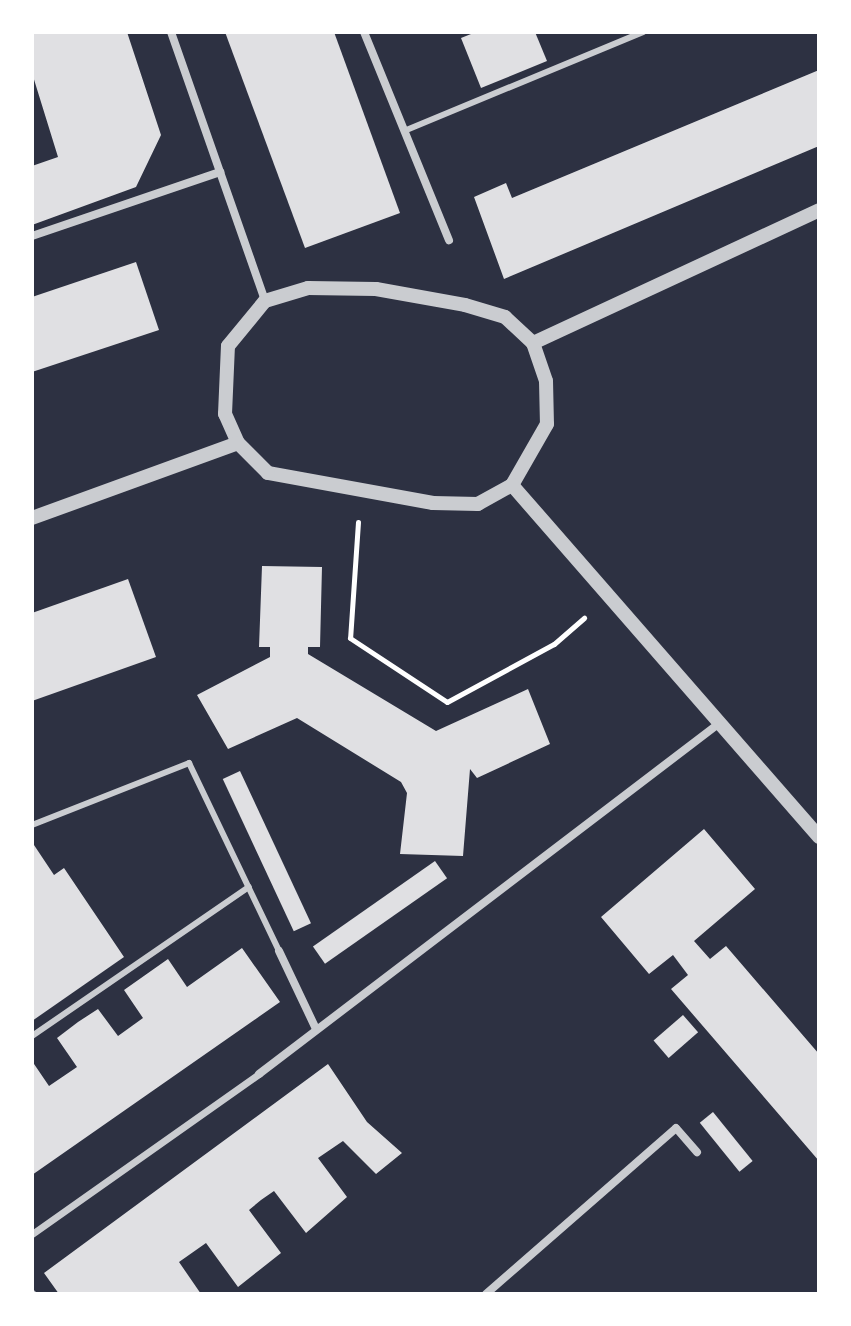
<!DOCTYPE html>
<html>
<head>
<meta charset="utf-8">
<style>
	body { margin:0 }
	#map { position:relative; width:851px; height:1326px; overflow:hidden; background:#2d3142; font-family:"Asap Condensed",sans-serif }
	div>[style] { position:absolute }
	.building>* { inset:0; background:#e0e0e3; transform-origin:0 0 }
	.path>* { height:5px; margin:-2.5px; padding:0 2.5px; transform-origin:2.5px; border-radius:2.5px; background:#fff }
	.service>* { height:6px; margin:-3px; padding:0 3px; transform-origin:3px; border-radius:3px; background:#caccd0 }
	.pedestrian>* { height:7px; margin:-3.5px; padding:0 3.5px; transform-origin:3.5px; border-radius:3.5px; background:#caccd0 }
	.minor>* { height:8px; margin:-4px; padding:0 4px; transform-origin:4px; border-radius:4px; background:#caccd0 }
	.tertiary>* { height:14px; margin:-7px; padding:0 7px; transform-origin:7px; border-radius:7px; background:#caccd0 }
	span { translate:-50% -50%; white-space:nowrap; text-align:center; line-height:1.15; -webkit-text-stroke:8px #fff; paint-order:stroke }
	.frame { position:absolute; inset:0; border:34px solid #fff; pointer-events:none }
</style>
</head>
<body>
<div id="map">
	<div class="building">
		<i style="clip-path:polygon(32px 32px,127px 32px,161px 135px,136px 187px,32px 225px,32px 166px,58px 157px,32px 73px)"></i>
		<i style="clip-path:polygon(225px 32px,334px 32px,400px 213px,305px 248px)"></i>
		<i style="clip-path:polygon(476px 32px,535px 32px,547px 61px,481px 88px,461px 38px)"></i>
		<i style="clip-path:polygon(819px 70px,819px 146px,504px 279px,474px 197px,506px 183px,512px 198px)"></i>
		<i style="clip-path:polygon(136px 262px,159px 330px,32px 372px,32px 297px)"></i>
		<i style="clip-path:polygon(262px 566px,322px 567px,320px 647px,308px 647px,308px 654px,436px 731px,528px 689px,550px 744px,477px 778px,470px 769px,463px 856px,400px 854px,407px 793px,401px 782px,297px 718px,228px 749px,197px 695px,270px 657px,270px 647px,259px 647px)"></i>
		<i style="clip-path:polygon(128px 579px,156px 657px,32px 701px,32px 613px)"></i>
		<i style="left:240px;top:771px;width:168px;height:19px;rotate:65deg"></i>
		<i style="clip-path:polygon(704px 829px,755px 889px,694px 941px,710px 959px,726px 946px,819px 1054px,819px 1161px,671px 989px,688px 975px,673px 955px,649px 974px,601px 917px)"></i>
		<i style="clip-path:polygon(32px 842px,54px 875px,64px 868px,124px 957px,32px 1021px)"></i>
		<i style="left:435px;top:861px;width:21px;height:149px;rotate:55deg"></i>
		<i style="clip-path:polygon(242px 948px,280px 1002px,32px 1175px,32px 1061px,49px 1086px,77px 1067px,57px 1038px,78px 1022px,98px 1009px,118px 1036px,143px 1018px,124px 990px,168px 959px,187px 987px)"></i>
		<i style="left:683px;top:1015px;width:23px;height:39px;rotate:49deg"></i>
		<i style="clip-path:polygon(328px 1064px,367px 1122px,402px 1153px,376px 1174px,343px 1141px,318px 1158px,347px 1197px,306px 1233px,274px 1191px,261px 1200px,249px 1210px,281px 1253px,238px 1287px,206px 1243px,179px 1262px,201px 1294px,59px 1294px,44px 1273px)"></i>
		<i style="left:713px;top:1112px;width:63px;height:17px;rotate:51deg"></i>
	</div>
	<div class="path">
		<i style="left:358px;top:522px;width:116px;rotate:93.9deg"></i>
		<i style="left:350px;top:638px;width:116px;rotate:33.4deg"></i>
		<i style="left:447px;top:702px;width:122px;rotate:-28.5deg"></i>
		<i style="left:554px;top:644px;width:40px;rotate:-41deg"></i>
	</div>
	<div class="service">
		<i style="left:404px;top:131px;width:259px;rotate:-22.5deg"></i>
		<i style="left:32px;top:825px;width:169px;rotate:-21.5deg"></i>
		<i style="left:189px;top:763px;width:208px;rotate:64.4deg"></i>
		<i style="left:32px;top:1036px;width:263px;rotate:-34.5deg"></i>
	</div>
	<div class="pedestrian">
		<i style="left:32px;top:1234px;width:278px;rotate:-35.2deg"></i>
		<i style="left:32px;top:1293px;width:1px;rotate:45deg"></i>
	</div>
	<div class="minor">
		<i style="left:171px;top:32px;width:285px;rotate:70.7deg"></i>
		<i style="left:364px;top:32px;width:225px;rotate:67.8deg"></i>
		<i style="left:32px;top:236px;width:199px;rotate:-18.8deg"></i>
		<i style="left:279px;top:951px;width:86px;rotate:64.6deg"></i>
		<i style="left:259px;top:1074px;width:576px;rotate:-37.31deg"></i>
		<i style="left:486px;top:1294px;width:252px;rotate:-41.1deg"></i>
		<i style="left:676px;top:1128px;width:32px;rotate:49deg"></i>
	</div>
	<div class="tertiary">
		<i style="left:308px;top:288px;width:68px;rotate:0.8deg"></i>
		<i style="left:376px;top:289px;width:90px;rotate:10.2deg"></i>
		<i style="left:465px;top:305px;width:42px;rotate:16.7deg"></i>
		<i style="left:505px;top:317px;width:38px;rotate:43deg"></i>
		<i style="left:533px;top:343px;width:40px;rotate:71.1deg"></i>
		<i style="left:546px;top:381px;width:43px;rotate:88.7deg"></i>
		<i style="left:547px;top:424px;width:70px;rotate:119.8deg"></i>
		<i style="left:512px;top:485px;width:39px;rotate:151deg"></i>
		<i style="left:478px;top:504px;width:45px;rotate:-178.7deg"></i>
		<i style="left:433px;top:503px;width:168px;rotate:-169.7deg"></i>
		<i style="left:268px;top:473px;width:42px;rotate:-135deg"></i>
		<i style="left:238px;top:443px;width:32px;rotate:-114deg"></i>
		<i style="left:225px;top:414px;width:68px;rotate:-87.5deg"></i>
		<i style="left:228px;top:346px;width:58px;rotate:-50.6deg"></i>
		<i style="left:265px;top:301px;width:45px;rotate:-16.8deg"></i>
		<i style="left:533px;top:343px;width:315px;rotate:-24.9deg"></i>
		<i style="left:512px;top:485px;width:467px;rotate:48.9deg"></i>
		<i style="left:32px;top:518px;width:219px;rotate:-20deg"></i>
	</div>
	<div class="frame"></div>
</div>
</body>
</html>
